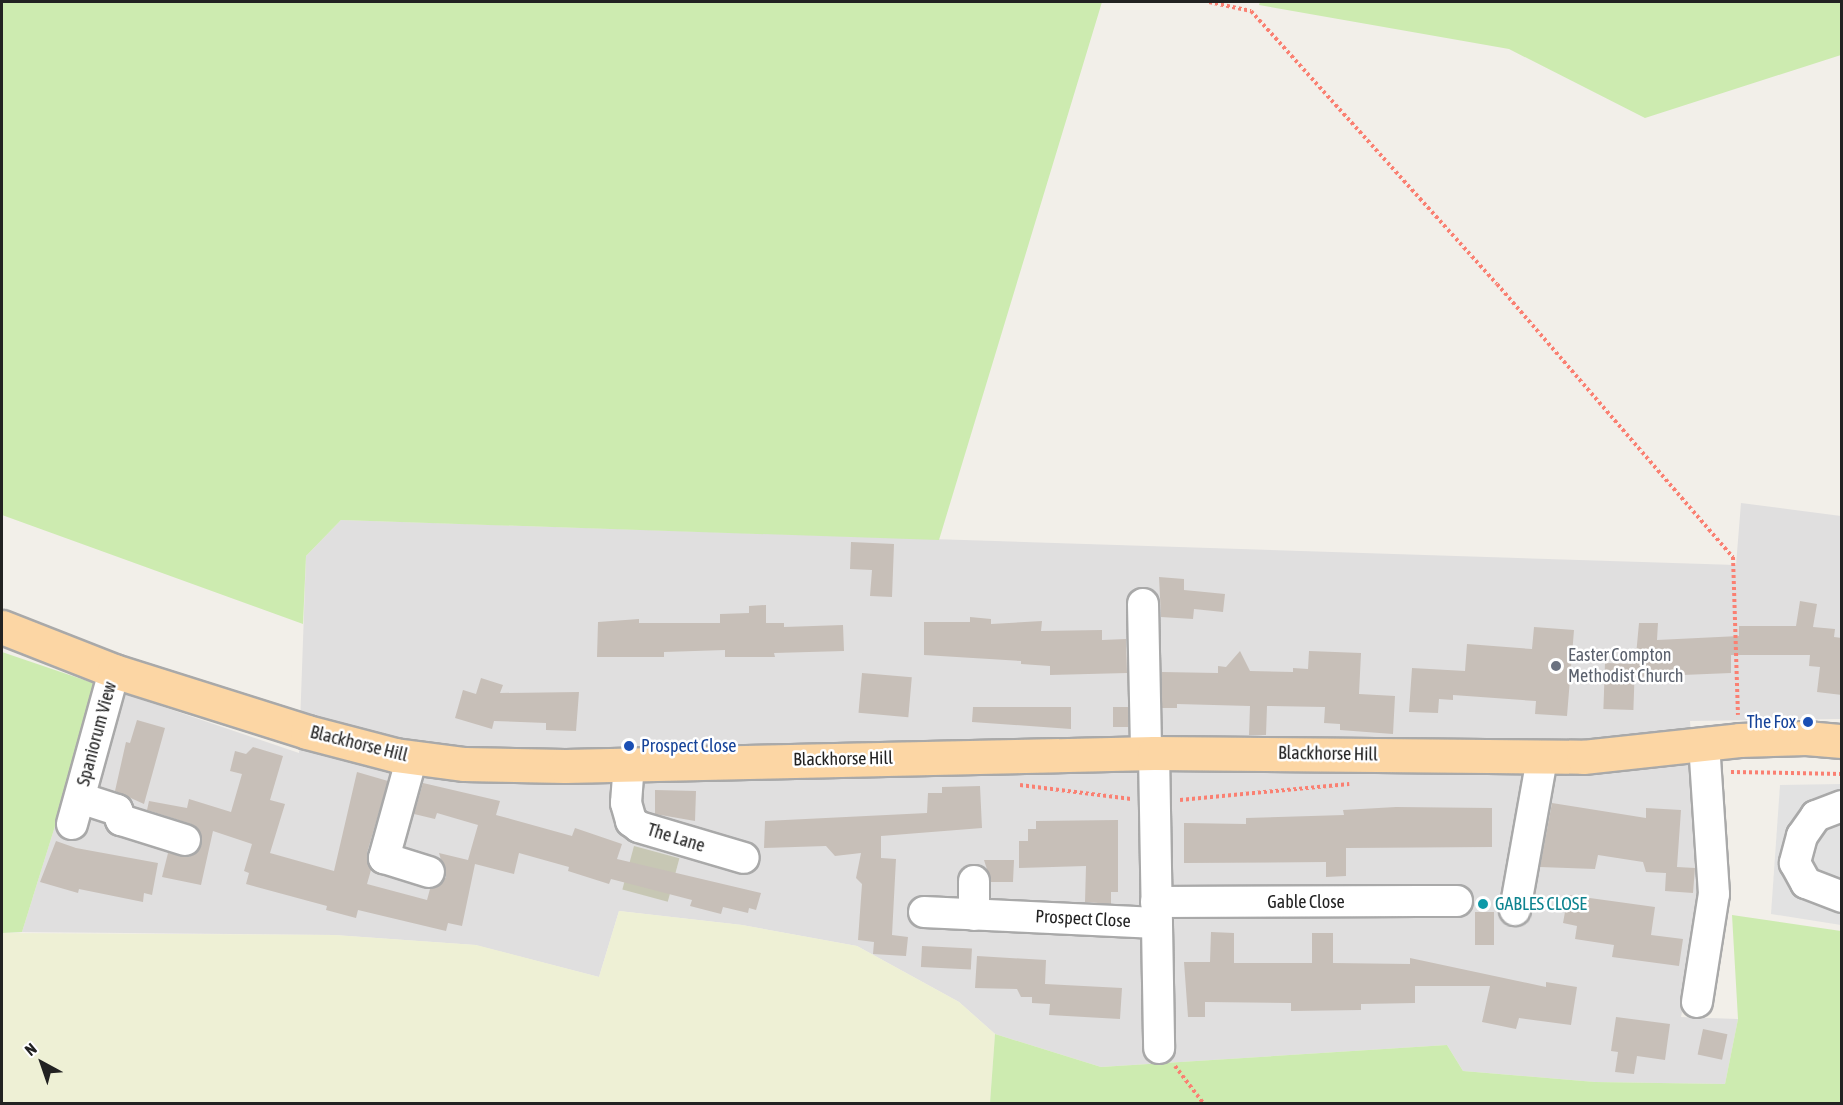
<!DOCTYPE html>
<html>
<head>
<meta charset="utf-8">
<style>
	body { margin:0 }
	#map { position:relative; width:1843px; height:1105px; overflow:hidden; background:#f2efe9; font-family:"Asap Condensed",sans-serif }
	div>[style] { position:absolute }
	.residential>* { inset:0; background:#e0dfdf }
	.construction>* { inset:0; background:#c7c7b4; transform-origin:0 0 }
	.farmland>* { inset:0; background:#eef0d5 }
	.grass>* { inset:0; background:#cdebb0 }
	.parking>* { inset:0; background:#e2e2e2 }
	.building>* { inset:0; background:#c7bfb8; transform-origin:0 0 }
	.path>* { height:4px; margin-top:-2px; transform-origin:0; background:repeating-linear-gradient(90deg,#fa8072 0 3px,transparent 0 6px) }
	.roads { filter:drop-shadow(2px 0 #a9a9a9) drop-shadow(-2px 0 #a9a9a9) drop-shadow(0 2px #a9a9a9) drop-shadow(0 -2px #a9a9a9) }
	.minor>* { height:30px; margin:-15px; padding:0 15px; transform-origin:15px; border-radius:15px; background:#fff }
	.major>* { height:33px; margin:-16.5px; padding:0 16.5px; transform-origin:16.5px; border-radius:16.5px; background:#fcd6a4 }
	.dots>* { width:16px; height:16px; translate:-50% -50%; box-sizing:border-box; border:3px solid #fff; border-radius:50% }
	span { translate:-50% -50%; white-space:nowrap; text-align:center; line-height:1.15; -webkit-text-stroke:5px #fff; paint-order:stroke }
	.worship-label { font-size:18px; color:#5b616d }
	.left { translate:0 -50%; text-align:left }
	.transit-label { font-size:18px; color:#164399 }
	.right { translate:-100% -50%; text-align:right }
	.street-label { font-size:18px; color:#222 }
	.culture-label { font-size:18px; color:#0d838f }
	.frame { position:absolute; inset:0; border:3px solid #222; pointer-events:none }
	.north { position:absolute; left:12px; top:1033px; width:60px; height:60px; -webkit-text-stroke:4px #fff; paint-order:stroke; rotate:320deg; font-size:16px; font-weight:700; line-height:24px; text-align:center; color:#222 }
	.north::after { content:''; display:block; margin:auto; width:21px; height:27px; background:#222; clip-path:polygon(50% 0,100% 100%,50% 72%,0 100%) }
</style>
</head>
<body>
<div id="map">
	<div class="residential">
		<i style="clip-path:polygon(1741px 503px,1841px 516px,1841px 719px,1690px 721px,1705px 898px,1681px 1017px,1738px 1019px,1725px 1084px,1595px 1082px,1463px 1071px,1447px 1045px,1101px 1067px,995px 1034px,959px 1002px,857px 946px,742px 925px,619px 911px,599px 977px,475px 945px,334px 935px,22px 932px,99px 685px,299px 753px,306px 556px,341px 520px,1736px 565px)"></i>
	</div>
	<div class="construction">
		<i style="left:634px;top:846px;width:47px;height:45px;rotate:15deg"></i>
	</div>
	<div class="farmland">
		<i style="clip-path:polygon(619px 911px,742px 925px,857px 946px,959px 1002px,995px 1034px,990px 1103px,2px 1103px,2px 933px,334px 935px,476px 945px,599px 977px)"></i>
	</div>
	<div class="grass">
		<i style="clip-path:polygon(2px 2px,1102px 2px,939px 540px,341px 520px,306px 556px,303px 624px,2px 515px)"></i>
		<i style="clip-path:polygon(1260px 2px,1841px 2px,1841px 55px,1645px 118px,1509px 49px,1259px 5px)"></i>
		<i style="clip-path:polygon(2px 652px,99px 685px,22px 932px,2px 933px)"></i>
		<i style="clip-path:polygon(1732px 915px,1841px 931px,1841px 1103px,990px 1103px,995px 1034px,1101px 1067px,1447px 1045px,1463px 1071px,1595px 1082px,1725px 1084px,1738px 1019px)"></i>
	</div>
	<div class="parking">
		<i style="clip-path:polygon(1841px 784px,1841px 925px,1771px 914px,1780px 785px)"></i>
	</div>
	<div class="building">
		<i style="clip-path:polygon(851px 542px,894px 544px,892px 597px,870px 596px,872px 570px,850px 569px)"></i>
		<i style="clip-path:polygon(1159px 577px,1184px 579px,1184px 590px,1225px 594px,1223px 612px,1194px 609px,1193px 619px,1161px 617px)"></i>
		<i style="clip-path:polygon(1800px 601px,1817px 604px,1813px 627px,1835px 629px,1834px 637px,1842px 638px,1842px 695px,1817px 692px,1820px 667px,1809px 666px,1810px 655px,1731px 655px,1731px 673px,1634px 677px,1639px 623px,1658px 623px,1657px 640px,1739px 636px,1739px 626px,1796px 626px)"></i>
		<i style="clip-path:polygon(766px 605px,766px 623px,784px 623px,784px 627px,843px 625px,844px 651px,774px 653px,775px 657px,725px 657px,725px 650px,664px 652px,664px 657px,597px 657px,598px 622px,639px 619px,639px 623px,720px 623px,720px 614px,749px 613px,749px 606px)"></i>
		<i style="clip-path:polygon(970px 617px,991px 619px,991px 624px,1042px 621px,1041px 631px,1102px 630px,1102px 640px,1126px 639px,1127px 673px,1050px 675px,1050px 666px,1021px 664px,1021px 661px,924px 655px,924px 622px,970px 622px)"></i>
		<i style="clip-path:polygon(1534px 627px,1574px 630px,1567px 716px,1535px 714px,1536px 701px,1453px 695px,1453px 700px,1439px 699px,1438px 713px,1409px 712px,1412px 668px,1465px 671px,1467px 644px,1532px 649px)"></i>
		<i style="clip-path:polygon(1240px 651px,1250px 671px,1293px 672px,1293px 668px,1308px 669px,1309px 651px,1361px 653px,1359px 694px,1395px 696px,1393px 734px,1340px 730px,1340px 724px,1324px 723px,1325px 707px,1267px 706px,1266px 735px,1249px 735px,1250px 706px,1177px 704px,1177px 708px,1162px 708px,1162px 672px,1218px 673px,1218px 666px,1226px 667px)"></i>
		<i style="left:1605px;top:663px;width:30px;height:46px;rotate:2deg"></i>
		<i style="left:862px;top:673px;width:50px;height:40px;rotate:5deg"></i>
		<i style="clip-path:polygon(481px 678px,503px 685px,500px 693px,579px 692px,576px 731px,546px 730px,546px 723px,494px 721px,492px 729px,455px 718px,463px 690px,476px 694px)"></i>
		<i style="clip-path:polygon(973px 707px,1071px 707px,1071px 729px,972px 722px)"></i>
		<i style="left:1113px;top:707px;width:15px;height:20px"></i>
		<i style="clip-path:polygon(137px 720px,165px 728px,144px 804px,115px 791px,126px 742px,130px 743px)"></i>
		<i style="clip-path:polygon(253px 747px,283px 756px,270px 800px,285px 804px,270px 853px,334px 871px,357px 772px,388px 781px,367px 853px,371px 870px,367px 884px,427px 900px,430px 889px,440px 885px,446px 877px,439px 853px,468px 860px,478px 825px,437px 813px,435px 819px,414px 814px,423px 783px,500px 801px,496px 815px,572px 836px,575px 828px,622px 844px,617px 859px,761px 893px,756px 910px,749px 908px,748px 913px,723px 907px,721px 914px,690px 906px,692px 900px,611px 879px,609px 884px,568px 871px,569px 867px,519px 853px,514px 874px,475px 864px,462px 926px,448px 923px,446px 931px,358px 910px,356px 918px,326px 910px,327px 906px,246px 884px,249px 873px,244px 871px,252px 844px,213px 831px,201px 885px,162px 877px,168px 853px,189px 857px,201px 846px,202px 837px,191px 824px,147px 810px,149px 801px,187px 808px,189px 799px,231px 812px,242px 774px,230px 771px,235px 751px,246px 754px)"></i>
		<i style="clip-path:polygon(980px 786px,982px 828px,881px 836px,881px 858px,896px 859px,892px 935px,908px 937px,906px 956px,873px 954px,874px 942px,858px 940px,862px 884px,856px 878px,861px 853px,835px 856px,826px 846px,764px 848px,765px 821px,927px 813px,928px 793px,942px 793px,942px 787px)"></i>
		<i style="clip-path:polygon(655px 790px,696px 791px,695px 821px,655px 814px)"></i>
		<i style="clip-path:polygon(1552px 803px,1646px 818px,1646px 808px,1681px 810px,1677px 867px,1695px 868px,1693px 893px,1665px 891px,1666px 873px,1646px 872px,1643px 862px,1598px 855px,1595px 869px,1540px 867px)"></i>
		<i style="clip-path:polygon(1396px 807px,1492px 808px,1492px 847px,1346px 848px,1346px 876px,1326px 877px,1326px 862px,1184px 863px,1184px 823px,1246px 824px,1246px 818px,1344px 815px,1343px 810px)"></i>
		<i style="clip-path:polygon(1118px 820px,1118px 892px,1111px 892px,1111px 904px,1085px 902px,1086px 866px,1019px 868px,1019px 841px,1028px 841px,1028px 829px,1036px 829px,1036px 821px)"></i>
		<i style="clip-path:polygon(56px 841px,76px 848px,158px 863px,152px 895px,144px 893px,143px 902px,79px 889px,78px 893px,40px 882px)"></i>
		<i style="clip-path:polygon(984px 860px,1014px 860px,1013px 882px,991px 882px)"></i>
		<i style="clip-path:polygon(1568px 895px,1655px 907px,1651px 935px,1683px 939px,1679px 966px,1612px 957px,1614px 945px,1575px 939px,1577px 926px,1563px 923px)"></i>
		<i style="left:1475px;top:912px;width:19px;height:33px"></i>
		<i style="clip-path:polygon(1211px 932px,1234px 933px,1234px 963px,1312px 963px,1312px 933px,1333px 933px,1333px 963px,1410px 964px,1410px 958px,1546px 987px,1546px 982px,1577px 987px,1571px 1025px,1519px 1018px,1516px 1029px,1482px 1022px,1490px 986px,1415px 986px,1415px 1003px,1361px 1004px,1361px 1010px,1291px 1011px,1291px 1003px,1205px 1002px,1205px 1017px,1188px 1017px,1184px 962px,1210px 962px)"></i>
		<i style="left:922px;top:946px;width:50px;height:21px;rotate:3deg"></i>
		<i style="clip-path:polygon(977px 956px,1046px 960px,1045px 984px,1122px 988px,1120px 1019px,1049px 1015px,1050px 1004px,1032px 1003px,1032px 997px,1021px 997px,1017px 989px,975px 988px)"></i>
		<i style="clip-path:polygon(1616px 1017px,1670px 1024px,1665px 1060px,1637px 1056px,1634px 1074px,1615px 1072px,1618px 1052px,1611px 1051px)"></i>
		<i style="left:1703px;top:1029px;width:25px;height:26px;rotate:12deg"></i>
	</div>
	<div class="path">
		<i style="left:1209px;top:2px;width:43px;rotate:12.1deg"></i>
		<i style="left:1251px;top:11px;width:367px;rotate:48deg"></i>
		<i style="left:1497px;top:284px;width:361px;rotate:49.2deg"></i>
		<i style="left:1733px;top:557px;width:158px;rotate:88.2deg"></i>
		<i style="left:1731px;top:772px;width:111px;rotate:1deg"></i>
		<i style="left:1020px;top:785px;width:112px;rotate:7.2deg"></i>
		<i style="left:1180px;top:800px;width:170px;rotate:-5.4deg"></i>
		<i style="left:1175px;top:1066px;width:48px;rotate:52.7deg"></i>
	</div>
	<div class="roads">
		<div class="minor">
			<i style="left:1143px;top:604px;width:149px;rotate:88.8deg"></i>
			<i style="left:1154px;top:753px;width:295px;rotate:89deg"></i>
			<i style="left:412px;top:757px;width:105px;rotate:105.5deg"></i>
			<i style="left:384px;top:858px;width:47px;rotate:17.3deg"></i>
			<i style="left:629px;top:763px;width:40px;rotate:94.3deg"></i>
			<i style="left:626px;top:803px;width:19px;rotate:74deg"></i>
			<i style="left:631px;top:821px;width:10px;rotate:37deg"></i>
			<i style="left:639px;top:827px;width:109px;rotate:16.4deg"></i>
			<i style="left:80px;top:798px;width:39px;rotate:18deg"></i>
			<i style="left:117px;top:810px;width:11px;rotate:68deg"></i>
			<i style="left:121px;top:820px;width:67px;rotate:17.4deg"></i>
			<i style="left:1842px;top:806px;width:28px;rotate:159deg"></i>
			<i style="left:1816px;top:816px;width:24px;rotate:125deg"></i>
			<i style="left:1802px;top:836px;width:28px;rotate:105deg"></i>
			<i style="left:1795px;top:863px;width:23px;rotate:61deg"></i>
			<i style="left:1806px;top:883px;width:39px;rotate:21deg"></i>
			<i style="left:72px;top:824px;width:159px;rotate:-74.6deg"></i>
			<i style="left:1156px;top:902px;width:301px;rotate:-0.2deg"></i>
			<i style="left:1515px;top:910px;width:154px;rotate:-79.9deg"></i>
			<i style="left:924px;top:912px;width:233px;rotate:2.7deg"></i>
			<i style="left:974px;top:915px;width:34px;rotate:-90deg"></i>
			<i style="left:1697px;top:1002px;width:109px;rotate:-81.1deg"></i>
			<i style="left:1714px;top:894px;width:150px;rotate:-93.8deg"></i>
		</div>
		<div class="major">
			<i style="left:2px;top:627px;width:120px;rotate:21.4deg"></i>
			<i style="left:114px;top:671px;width:202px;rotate:17.5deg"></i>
			<i style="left:307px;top:732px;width:91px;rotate:14.6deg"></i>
			<i style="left:395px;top:755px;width:70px;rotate:7.4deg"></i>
			<i style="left:464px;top:764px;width:101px;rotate:1.1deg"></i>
			<i style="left:565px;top:766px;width:589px;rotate:-1.26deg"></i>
			<i style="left:1154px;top:753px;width:429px;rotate:0.5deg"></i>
			<i style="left:1583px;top:757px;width:157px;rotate:-6.2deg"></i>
			<i style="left:1739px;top:740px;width:67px;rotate:-1.7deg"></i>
			<i style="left:1806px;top:738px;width:36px;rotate:5deg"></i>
		</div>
	</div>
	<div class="dots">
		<i style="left:1556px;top:666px;background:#6b7280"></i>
		<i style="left:1808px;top:722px;background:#1a4fb4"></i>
		<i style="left:629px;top:746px;background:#1a4fb4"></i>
		<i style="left:1483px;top:904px;background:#0f9aa8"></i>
	</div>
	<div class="worship-label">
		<span class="left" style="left:1568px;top:666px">Easter Compton<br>Methodist Church</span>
	</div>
	<div class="transit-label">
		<span class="right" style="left:1796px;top:722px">The Fox</span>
		<span class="left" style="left:641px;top:746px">Prospect Close</span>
	</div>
	<div class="street-label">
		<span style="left:97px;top:734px;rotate:-75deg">Spaniorum View</span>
		<span style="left:359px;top:744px;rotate:14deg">Blackhorse Hill</span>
		<span style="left:1328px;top:754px;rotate:1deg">Blackhorse Hill</span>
		<span style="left:843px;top:759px;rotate:-1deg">Blackhorse Hill</span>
		<span style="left:676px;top:838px;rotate:17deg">The Lane</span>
		<span style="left:1306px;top:902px">Gable Close</span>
		<span style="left:1083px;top:919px;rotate:3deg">Prospect Close</span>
	</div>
	<div class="culture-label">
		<span class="left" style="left:1495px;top:904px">GABLES CLOSE</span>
	</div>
	<div class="frame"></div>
	<div class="north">N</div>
</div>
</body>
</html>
